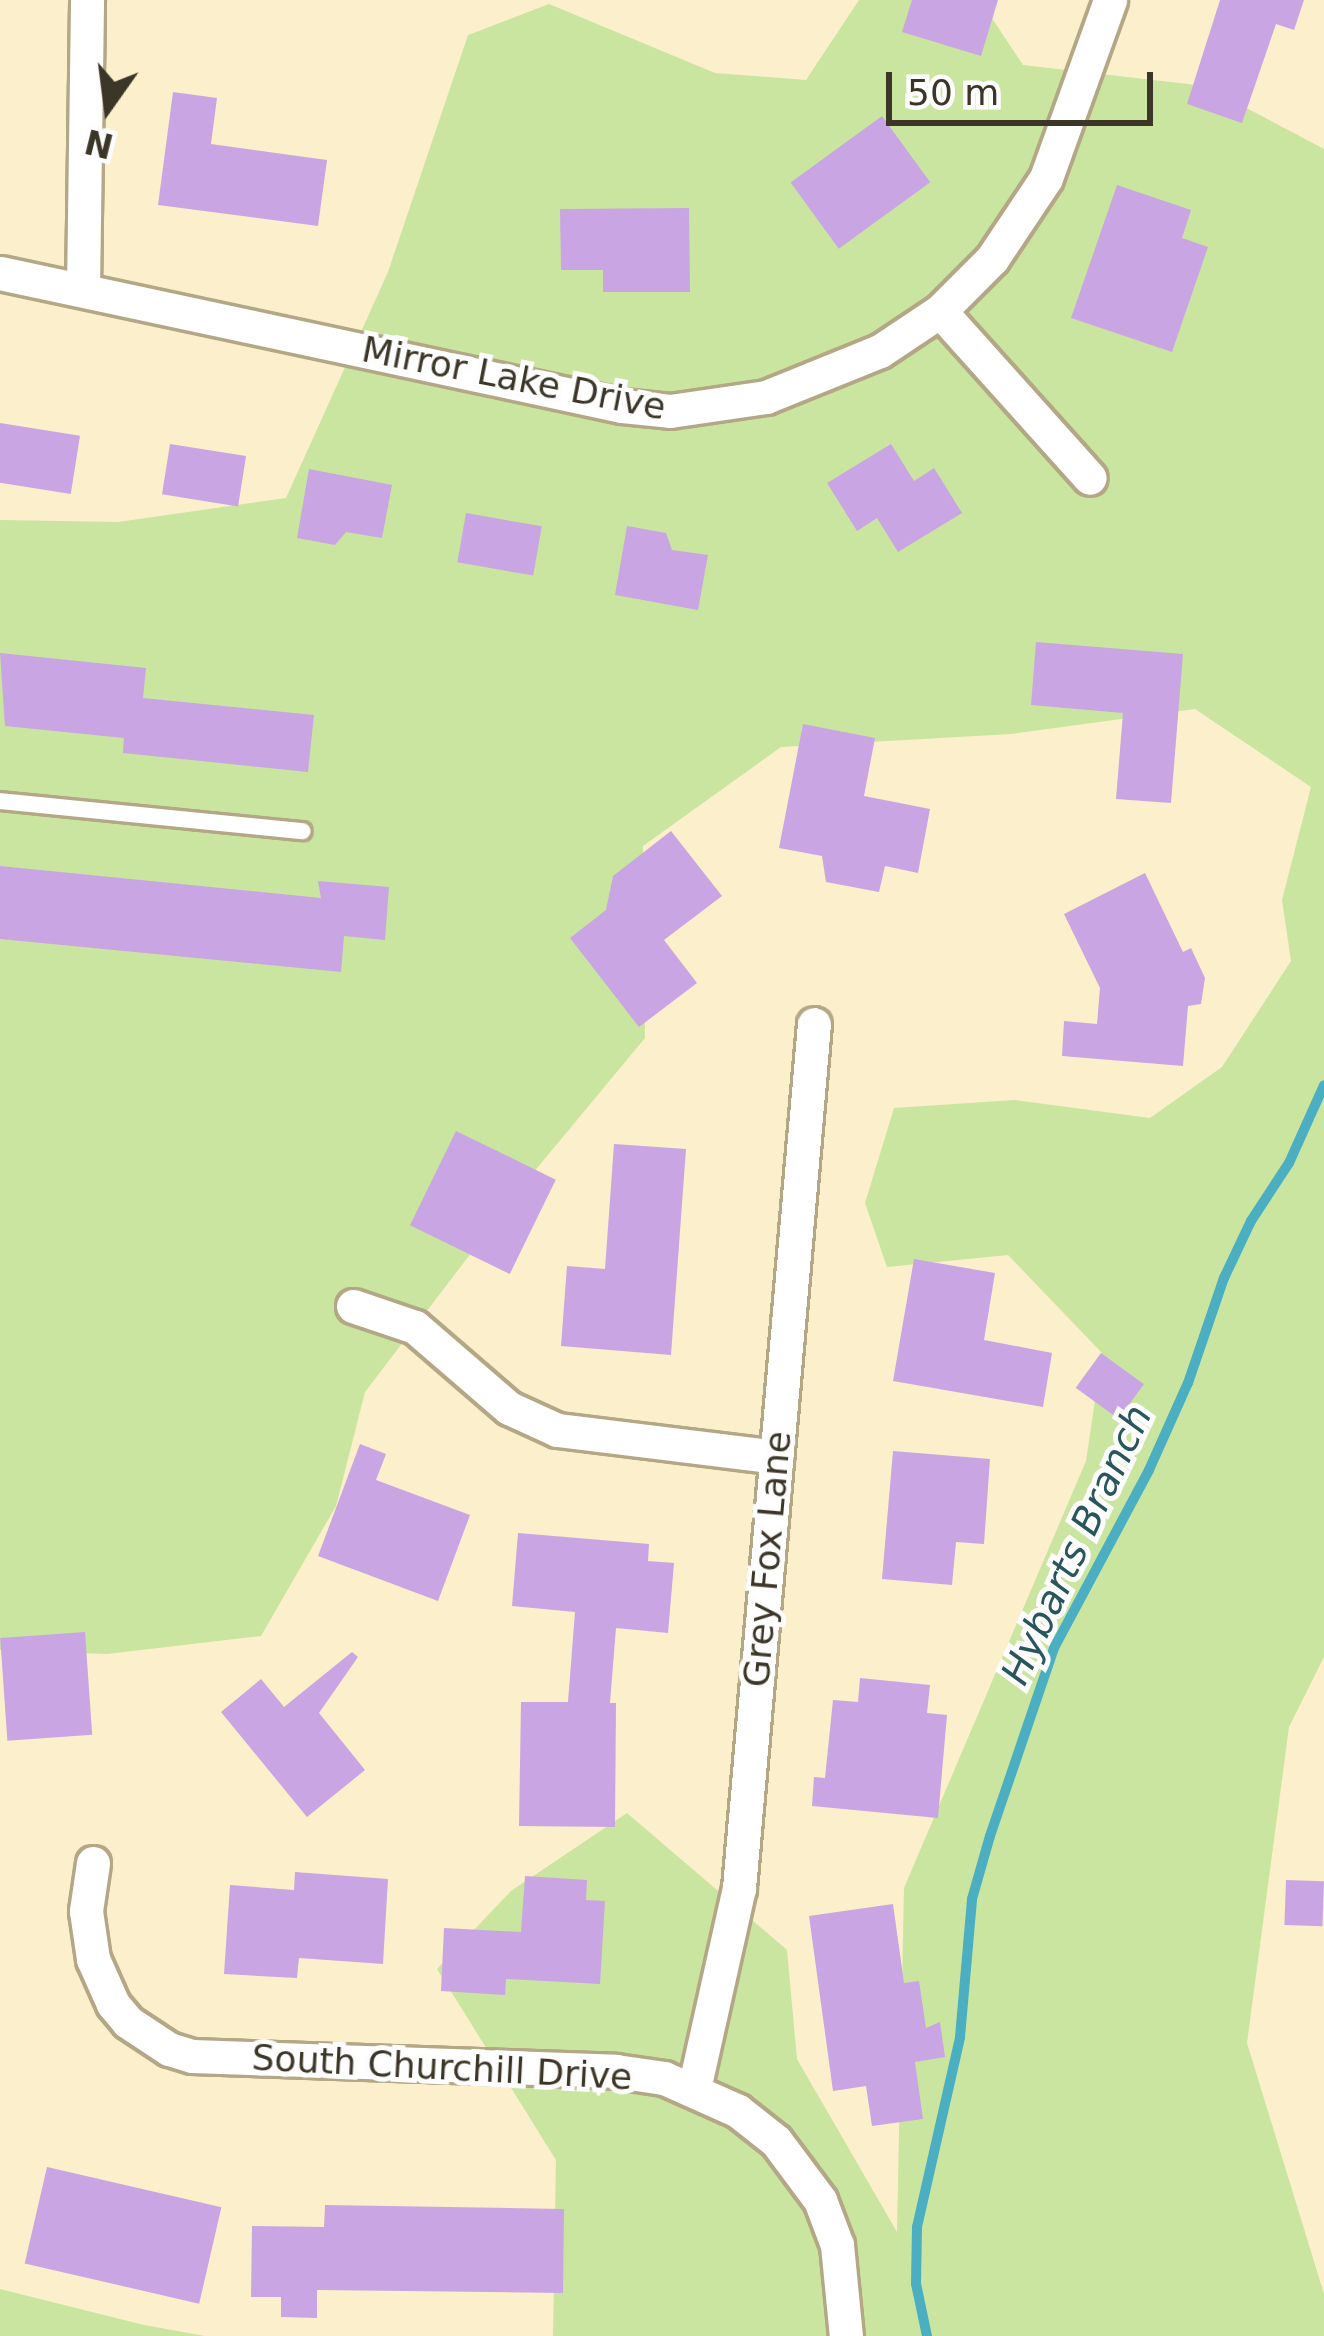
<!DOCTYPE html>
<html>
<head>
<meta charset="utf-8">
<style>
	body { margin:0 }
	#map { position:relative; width:1324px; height:2336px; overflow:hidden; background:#fcefcb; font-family:"DejaVu Sans",sans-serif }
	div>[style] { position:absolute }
	.green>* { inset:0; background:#cae5a0 }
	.stream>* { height:10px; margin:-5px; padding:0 5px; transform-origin:5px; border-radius:5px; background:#4bafc1 }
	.building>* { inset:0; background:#caa5e3; transform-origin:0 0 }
	.roads { filter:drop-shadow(3px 0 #b4a786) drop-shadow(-3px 0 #b4a786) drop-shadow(0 3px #b4a786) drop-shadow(0 -3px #b4a786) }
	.service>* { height:16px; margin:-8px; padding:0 8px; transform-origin:8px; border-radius:8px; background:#fff }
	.minor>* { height:33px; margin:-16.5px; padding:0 16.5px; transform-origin:16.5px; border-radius:16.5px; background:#fff }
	span { translate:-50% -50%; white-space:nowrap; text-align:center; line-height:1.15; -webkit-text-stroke:10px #fdfdfd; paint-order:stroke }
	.street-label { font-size:36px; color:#3c3628 }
	.water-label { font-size:39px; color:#29555d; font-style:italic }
	.north { position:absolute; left:48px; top:48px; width:120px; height:120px; -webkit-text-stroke:9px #fdfdfd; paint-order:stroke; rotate:194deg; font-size:33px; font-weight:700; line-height:48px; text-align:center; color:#3c3628 }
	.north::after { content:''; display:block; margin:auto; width:42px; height:54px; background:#3c3628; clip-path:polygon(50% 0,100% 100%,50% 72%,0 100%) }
	.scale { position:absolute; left:886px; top:72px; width:267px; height:54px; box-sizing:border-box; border:6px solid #3c3628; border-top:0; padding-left:15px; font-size:36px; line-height:42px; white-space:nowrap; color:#3c3628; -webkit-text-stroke:9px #fdfdfd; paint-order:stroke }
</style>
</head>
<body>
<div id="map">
	<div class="green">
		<i style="clip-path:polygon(859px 0,980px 0,1023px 65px,1205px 86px,1324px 149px,1324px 1657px,1289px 1727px,1247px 2043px,1324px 2294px,1324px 2336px,553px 2336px,556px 2160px,437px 1969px,511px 1891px,627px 1813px,787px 1950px,797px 2059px,897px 2232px,904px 1888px,1086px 1461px,1102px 1353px,1008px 1255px,887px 1267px,865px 1203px,894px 1108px,1014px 1100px,1150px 1118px,1222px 1067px,1291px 961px,1282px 900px,1311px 787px,1195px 709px,1011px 734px,781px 747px,643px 846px,645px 1038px,523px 1185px,365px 1392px,336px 1506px,261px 1636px,107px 1654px,0 1650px,0 520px,118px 522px,286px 498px,388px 272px,468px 35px,549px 4px,715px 73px,806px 80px)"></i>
		<i style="clip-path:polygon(0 2289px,144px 2325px,205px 2336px,0 2336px)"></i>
	</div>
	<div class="stream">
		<i style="left:927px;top:2336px;width:53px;rotate:-101.9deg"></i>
		<i style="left:916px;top:2284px;width:57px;rotate:-89deg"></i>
		<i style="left:917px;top:2227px;width:195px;rotate:-77.2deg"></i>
		<i style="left:960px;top:2037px;width:139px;rotate:-85deg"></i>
		<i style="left:972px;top:1899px;width:66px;rotate:-74.1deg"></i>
		<i style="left:990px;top:1836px;width:199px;rotate:-71.2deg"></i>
		<i style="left:1054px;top:1648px;width:202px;rotate:-61.9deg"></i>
		<i style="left:1149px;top:1470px;width:95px;rotate:-65.9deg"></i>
		<i style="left:1188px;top:1383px;width:111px;rotate:-71.1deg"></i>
		<i style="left:1224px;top:1278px;width:63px;rotate:-64.7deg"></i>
		<i style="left:1251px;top:1221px;width:69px;rotate:-56.8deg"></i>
		<i style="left:1289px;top:1163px;width:85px;rotate:-65.8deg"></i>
	</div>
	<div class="building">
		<i style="clip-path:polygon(912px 0,998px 0,981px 56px,902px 32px)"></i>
		<i style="clip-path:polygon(1220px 0,1304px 0,1294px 30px,1276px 24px,1242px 123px,1187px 104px)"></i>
		<i style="clip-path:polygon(173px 92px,217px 98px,211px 144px,327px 160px,318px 226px,158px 205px)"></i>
		<i style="left:882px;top:116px;width:82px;height:113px;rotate:54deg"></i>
		<i style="clip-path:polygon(1117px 185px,1191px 210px,1182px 238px,1208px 247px,1172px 352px,1071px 318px)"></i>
		<i style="clip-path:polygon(689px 208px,690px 292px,603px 292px,603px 270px,561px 270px,560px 209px)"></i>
		<i style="left:0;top:423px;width:81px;height:59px;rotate:9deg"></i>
		<i style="left:170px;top:444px;width:77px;height:51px;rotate:9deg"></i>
		<i style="clip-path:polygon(891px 444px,914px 481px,934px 468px,962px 513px,898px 552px,877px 518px,857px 531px,827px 483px)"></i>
		<i style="clip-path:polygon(309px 469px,392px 485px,382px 538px,346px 532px,335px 545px,297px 538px)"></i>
		<i style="left:466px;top:513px;width:77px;height:50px;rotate:10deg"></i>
		<i style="clip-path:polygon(627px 526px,666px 533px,672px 550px,708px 555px,698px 610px,615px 595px)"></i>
		<i style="clip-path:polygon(1036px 642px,1183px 654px,1171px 803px,1116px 799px,1123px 713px,1031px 705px)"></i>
		<i style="clip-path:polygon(0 653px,146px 668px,143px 698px,314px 715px,308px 772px,123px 753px,124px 738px,5px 726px)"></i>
		<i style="clip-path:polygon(803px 724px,875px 738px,864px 796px,930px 809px,918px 873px,885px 866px,879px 892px,826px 882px,822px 856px,779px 848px)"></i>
		<i style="clip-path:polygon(671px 831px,722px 896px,664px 940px,697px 983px,639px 1027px,570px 938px,606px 910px,613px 876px)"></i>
		<i style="clip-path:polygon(0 866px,321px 898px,318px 881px,389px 887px,385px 940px,344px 936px,341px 972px,0 939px)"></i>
		<i style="clip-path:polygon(1145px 873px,1183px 952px,1191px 948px,1205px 978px,1201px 1004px,1188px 1006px,1183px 1066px,1062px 1056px,1064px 1021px,1097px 1024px,1100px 988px,1064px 914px)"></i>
		<i style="left:456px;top:1131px;width:111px;height:105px;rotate:26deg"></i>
		<i style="clip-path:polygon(614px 1144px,686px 1149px,671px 1355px,561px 1346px,567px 1266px,605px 1269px)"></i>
		<i style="clip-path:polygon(914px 1259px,995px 1273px,984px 1340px,1052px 1353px,1043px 1407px,893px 1381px)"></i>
		<i style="left:1101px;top:1353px;width:53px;height:43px;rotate:36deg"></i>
		<i style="clip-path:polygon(360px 1444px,386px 1454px,376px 1480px,470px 1515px,438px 1601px,318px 1556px)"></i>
		<i style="clip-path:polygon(893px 1451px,990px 1459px,984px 1544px,956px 1542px,952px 1585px,882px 1579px)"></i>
		<i style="clip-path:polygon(518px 1533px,649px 1544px,648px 1561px,674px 1563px,668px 1633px,616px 1628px,610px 1703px,616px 1703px,615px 1827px,519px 1826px,521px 1702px,568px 1702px,575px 1612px,512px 1606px)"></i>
		<i style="left:85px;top:1632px;width:103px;height:85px;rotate:86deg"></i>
		<i style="clip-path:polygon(352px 1652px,358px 1657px,319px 1713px,365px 1770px,307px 1817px,221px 1712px,261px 1679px,284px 1707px)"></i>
		<i style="clip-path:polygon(860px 1678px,930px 1685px,927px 1713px,947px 1715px,938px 1818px,812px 1806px,814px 1777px,825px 1778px,833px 1700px,858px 1702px)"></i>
		<i style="clip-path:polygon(295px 1872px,388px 1879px,383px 1964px,299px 1958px,297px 1978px,224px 1974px,230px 1885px,294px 1890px)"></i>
		<i style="clip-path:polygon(525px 1876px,587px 1880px,586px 1900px,605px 1901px,600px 1984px,506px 1979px,505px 1995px,441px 1991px,444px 1928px,521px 1932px)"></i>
		<i style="left:1286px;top:1880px;width:38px;height:45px;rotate:2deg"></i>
		<i style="clip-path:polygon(893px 1904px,904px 1983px,919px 1981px,926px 2028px,940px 2022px,945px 2057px,915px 2062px,923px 2119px,872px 2126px,866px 2086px,833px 2091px,809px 1916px)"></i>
		<i style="left:47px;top:2167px;width:179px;height:99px;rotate:13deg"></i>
		<i style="clip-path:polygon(325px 2205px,564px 2209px,563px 2293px,317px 2290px,317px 2318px,281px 2317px,281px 2297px,251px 2297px,252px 2226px,324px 2227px)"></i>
	</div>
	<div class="roads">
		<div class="service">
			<i style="left:0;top:801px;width:304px;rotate:5.7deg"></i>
		</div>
		<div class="minor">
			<i style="left:0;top:273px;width:636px;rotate:12.07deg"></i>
			<i style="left:622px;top:406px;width:48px;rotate:5.9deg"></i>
			<i style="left:670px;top:411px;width:97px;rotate:-8.3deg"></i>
			<i style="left:766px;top:397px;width:123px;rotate:-22deg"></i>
			<i style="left:880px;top:351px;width:72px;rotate:-33.7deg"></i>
			<i style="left:940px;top:311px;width:74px;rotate:-45deg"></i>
			<i style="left:992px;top:259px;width:97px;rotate:-56.3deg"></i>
			<i style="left:1046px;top:178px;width:189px;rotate:-70.2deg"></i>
			<i style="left:83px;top:290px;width:290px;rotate:-89.2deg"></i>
			<i style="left:940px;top:311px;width:224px;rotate:48.1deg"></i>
			<i style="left:353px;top:1306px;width:65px;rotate:18.7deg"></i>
			<i style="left:415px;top:1327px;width:124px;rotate:40.8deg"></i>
			<i style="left:509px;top:1408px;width:53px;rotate:24.6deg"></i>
			<i style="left:557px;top:1430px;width:221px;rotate:7deg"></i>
			<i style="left:93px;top:1863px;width:49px;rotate:98.3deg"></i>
			<i style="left:86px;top:1911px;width:49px;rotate:81.7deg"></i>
			<i style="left:93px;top:1959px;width:49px;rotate:66deg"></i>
			<i style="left:113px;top:2004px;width:23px;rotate:50deg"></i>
			<i style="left:128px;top:2022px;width:49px;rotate:33.4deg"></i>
			<i style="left:169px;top:2049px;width:24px;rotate:17deg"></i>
			<i style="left:192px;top:2056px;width:424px;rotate:2deg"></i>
			<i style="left:616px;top:2071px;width:49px;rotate:8.3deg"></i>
			<i style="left:664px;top:2078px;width:81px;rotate:24deg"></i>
			<i style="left:738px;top:2111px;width:48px;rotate:38.3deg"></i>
			<i style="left:776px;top:2141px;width:74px;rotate:53.3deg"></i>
			<i style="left:820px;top:2200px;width:48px;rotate:69.3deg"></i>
			<i style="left:837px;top:2245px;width:91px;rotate:84.4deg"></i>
			<i style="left:694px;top:2089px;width:206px;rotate:-77.4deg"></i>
			<i style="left:739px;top:1888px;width:867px;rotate:-85.04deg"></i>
		</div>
	</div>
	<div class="street-label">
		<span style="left:514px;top:378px;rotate:11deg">Mirror Lake Drive</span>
		<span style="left:767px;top:1559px;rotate:-85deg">Grey Fox Lane</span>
		<span style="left:442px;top:2067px;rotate:3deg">South Churchill Drive</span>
	</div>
	<div class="water-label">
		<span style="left:1077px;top:1545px;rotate:-65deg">Hybarts Branch</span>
	</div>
	<div class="north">N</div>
	<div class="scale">50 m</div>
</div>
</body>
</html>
